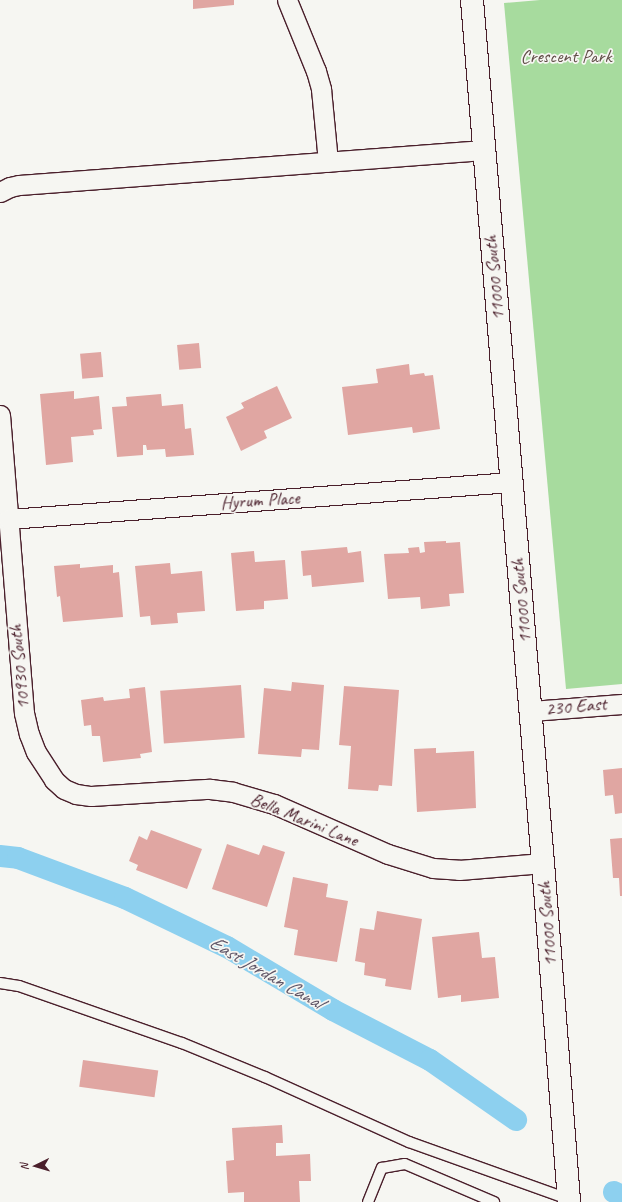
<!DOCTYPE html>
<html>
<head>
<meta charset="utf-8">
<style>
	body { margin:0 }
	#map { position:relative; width:622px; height:1202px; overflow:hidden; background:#f6f6f2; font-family:Caveat,sans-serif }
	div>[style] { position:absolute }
	.green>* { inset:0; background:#a7db9e }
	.canal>* { height:22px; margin:-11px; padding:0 11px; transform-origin:11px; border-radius:11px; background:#8dd0ef }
	.building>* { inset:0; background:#e0a6a2; transform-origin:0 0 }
	.roads { filter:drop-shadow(1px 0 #4a1f2b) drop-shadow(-1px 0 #4a1f2b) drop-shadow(0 1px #4a1f2b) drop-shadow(0 -1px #4a1f2b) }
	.service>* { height:10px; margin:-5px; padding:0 5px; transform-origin:5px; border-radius:5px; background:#f6f6f2 }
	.minor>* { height:19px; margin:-9.5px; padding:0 9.5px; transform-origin:9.5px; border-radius:9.5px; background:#f6f6f2 }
	.tertiary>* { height:22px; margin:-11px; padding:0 11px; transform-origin:11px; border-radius:11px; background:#f6f6f2 }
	span { translate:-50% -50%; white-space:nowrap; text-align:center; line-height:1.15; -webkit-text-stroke:3.5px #f6f6f2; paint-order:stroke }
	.park-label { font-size:19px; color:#614e48 }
	.street-label { font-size:19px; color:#4a1f2b }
	.water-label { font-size:20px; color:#5e5466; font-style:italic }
	.north { position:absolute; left:16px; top:1146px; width:40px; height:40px; -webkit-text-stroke:3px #f6f6f2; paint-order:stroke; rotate:265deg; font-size:11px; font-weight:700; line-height:16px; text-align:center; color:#4a1f2b }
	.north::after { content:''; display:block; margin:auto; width:14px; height:18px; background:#4a1f2b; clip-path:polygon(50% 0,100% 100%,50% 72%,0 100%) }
</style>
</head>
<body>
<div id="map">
	<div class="green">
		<i style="clip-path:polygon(540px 0,622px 0,622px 684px,566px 689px,504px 3px)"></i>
	</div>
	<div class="canal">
		<i style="left:0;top:856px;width:18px;rotate:6deg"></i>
		<i style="left:18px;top:858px;width:114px;rotate:20.5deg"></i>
		<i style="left:125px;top:898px;width:113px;rotate:25.7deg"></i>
		<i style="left:227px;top:947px;width:123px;rotate:30.7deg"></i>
		<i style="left:333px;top:1010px;width:109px;rotate:27.3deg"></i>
		<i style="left:430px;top:1060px;width:105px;rotate:34.9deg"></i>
		<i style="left:614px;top:1192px;width:9px;rotate:27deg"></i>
	</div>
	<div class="building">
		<i style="clip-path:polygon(193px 0,234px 0,234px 5px,193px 9px)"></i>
		<i style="left:199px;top:343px;width:25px;height:22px;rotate:85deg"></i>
		<i style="left:101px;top:352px;width:25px;height:21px;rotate:85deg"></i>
		<i style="clip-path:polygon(409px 364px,410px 375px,424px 373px,425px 376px,433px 375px,440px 429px,413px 433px,412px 427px,348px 435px,342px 387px,378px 383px,376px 369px)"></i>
		<i style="clip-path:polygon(277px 386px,292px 418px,264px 431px,267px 438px,241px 451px,226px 417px,244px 408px,241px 403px)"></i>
		<i style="clip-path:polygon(74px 391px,74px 399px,99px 396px,102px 429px,93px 430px,94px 435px,71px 437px,73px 462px,46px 465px,40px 394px)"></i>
		<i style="clip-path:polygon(161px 394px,162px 406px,183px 404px,185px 429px,191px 428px,194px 455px,166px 457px,165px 449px,147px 450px,146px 445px,143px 445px,143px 455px,117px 457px,112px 407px,127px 406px,126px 397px)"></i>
		<i style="clip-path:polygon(446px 541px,446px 543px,460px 542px,464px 593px,449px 594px,450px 606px,421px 609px,420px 597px,388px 599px,384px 554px,409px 553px,408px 548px,419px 547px,420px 553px,425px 552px,424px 542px)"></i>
		<i style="clip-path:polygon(347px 547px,348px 553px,361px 551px,364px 582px,312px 587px,311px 575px,303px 576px,301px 551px)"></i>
		<i style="clip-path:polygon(254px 551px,255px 562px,285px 560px,288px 599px,264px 601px,264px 609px,236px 611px,231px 553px)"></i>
		<i style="clip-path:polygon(170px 563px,171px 574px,202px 571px,205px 611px,177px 613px,178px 623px,151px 625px,150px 616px,140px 617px,135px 566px)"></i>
		<i style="clip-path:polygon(80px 564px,80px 568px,113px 565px,113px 573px,119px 572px,123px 617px,63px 622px,60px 596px,57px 597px,54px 566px)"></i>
		<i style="clip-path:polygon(292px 682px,324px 685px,319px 750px,302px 749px,301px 757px,258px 754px,264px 688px,291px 691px)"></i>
		<i style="left:241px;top:685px;width:53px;height:81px;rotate:86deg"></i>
		<i style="clip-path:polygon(344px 686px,399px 690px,392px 786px,379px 785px,378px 791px,348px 789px,351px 746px,339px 745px)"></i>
		<i style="clip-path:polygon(145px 687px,152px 752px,140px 754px,141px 758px,103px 762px,100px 736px,92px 736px,91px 725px,84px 726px,81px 700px,103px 697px,104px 701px,130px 698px,129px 689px)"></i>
		<i style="clip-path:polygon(436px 748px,436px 753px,474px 751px,476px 808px,417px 812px,414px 749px)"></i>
		<i style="clip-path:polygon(622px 768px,622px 813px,615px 814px,613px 795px,605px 796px,603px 770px)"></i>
		<i style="clip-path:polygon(151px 830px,202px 849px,187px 889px,136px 870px,138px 865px,129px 861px,139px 836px,147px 840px)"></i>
		<i style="clip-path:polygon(622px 838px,622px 896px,620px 896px,619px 878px,613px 878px,610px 839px)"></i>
		<i style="clip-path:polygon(227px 844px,259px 855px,263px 845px,285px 852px,267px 907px,212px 889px)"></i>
		<i style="clip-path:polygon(293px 877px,328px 884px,326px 897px,348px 901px,337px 962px,294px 955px,298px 930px,284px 927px)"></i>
		<i style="clip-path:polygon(377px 911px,422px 919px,411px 990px,385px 986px,386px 979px,364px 975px,365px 963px,355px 961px,360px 928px,374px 930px)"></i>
		<i style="clip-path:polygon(479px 932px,482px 958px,495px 957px,499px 998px,461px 1002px,461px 995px,438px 998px,432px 937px)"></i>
		<i style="left:83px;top:1060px;width:76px;height:27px;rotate:8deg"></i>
		<i style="clip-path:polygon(282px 1125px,283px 1143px,276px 1143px,276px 1156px,310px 1154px,311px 1181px,299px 1181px,300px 1202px,244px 1202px,244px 1192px,228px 1193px,226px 1161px,234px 1160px,232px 1128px)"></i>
	</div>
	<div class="roads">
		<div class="service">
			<i style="left:0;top:983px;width:19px;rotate:9deg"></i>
			<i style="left:19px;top:986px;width:173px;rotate:19.3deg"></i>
			<i style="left:182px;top:1043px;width:90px;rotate:22.3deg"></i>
			<i style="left:265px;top:1077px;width:158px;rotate:24.3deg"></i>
			<i style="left:409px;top:1142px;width:169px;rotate:19.7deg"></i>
			<i style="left:368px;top:1202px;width:37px;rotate:-68deg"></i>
			<i style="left:382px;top:1168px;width:23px;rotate:-10deg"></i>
			<i style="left:405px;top:1164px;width:97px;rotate:23.1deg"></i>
		</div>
		<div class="minor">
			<i style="left:287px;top:0;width:77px;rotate:67.8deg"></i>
			<i style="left:316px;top:71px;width:19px;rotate:74deg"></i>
			<i style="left:321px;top:89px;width:73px;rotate:84.5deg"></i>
			<i style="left:0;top:192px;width:11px;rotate:-27deg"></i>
			<i style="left:10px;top:187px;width:9px;rotate:-13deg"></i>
			<i style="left:19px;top:185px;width:466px;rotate:-4.3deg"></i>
			<i style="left:0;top:415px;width:299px;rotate:85.4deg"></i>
			<i style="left:24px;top:713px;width:22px;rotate:77deg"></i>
			<i style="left:29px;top:734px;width:19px;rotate:69deg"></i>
			<i style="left:36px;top:752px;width:33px;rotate:57deg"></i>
			<i style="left:54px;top:780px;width:13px;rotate:42deg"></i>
			<i style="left:64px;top:789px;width:13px;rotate:23deg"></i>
			<i style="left:76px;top:794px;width:15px;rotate:8deg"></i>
			<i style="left:91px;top:796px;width:97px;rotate:-3.5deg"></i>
			<i style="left:188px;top:790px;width:22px;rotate:-3deg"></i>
			<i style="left:210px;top:789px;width:23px;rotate:7deg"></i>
			<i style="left:233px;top:792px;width:43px;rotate:16.3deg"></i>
			<i style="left:274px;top:804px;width:124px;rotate:23.7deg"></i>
			<i style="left:388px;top:854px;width:47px;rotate:17.3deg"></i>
			<i style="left:433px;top:868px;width:26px;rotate:4deg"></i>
			<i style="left:459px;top:870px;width:84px;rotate:-4.8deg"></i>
			<i style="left:8px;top:519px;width:505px;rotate:-4.2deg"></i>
			<i style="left:531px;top:711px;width:91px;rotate:-4.4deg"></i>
		</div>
		<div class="tertiary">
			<i style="left:472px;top:0;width:866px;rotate:85.3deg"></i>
			<i style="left:543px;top:863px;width:340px;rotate:85.6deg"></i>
		</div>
	</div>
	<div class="park-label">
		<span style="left:566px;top:57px">Crescent Park</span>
	</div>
	<div class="street-label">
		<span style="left:495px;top:278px;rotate:-95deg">11000 South</span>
		<span style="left:260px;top:501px;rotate:-4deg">Hyrum Place</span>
		<span style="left:522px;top:601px;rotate:-95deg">11000 South</span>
		<span style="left:20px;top:667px;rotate:-95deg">10930 South</span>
		<span style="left:576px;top:707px;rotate:-5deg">230 East</span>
		<span style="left:304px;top:820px;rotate:22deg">Bella Marini Lane</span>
		<span style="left:548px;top:924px;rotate:-94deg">11000 South</span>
	</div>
	<div class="water-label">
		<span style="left:266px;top:972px;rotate:30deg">East Jordan Canal</span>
	</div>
	<div class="north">N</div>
</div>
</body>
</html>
